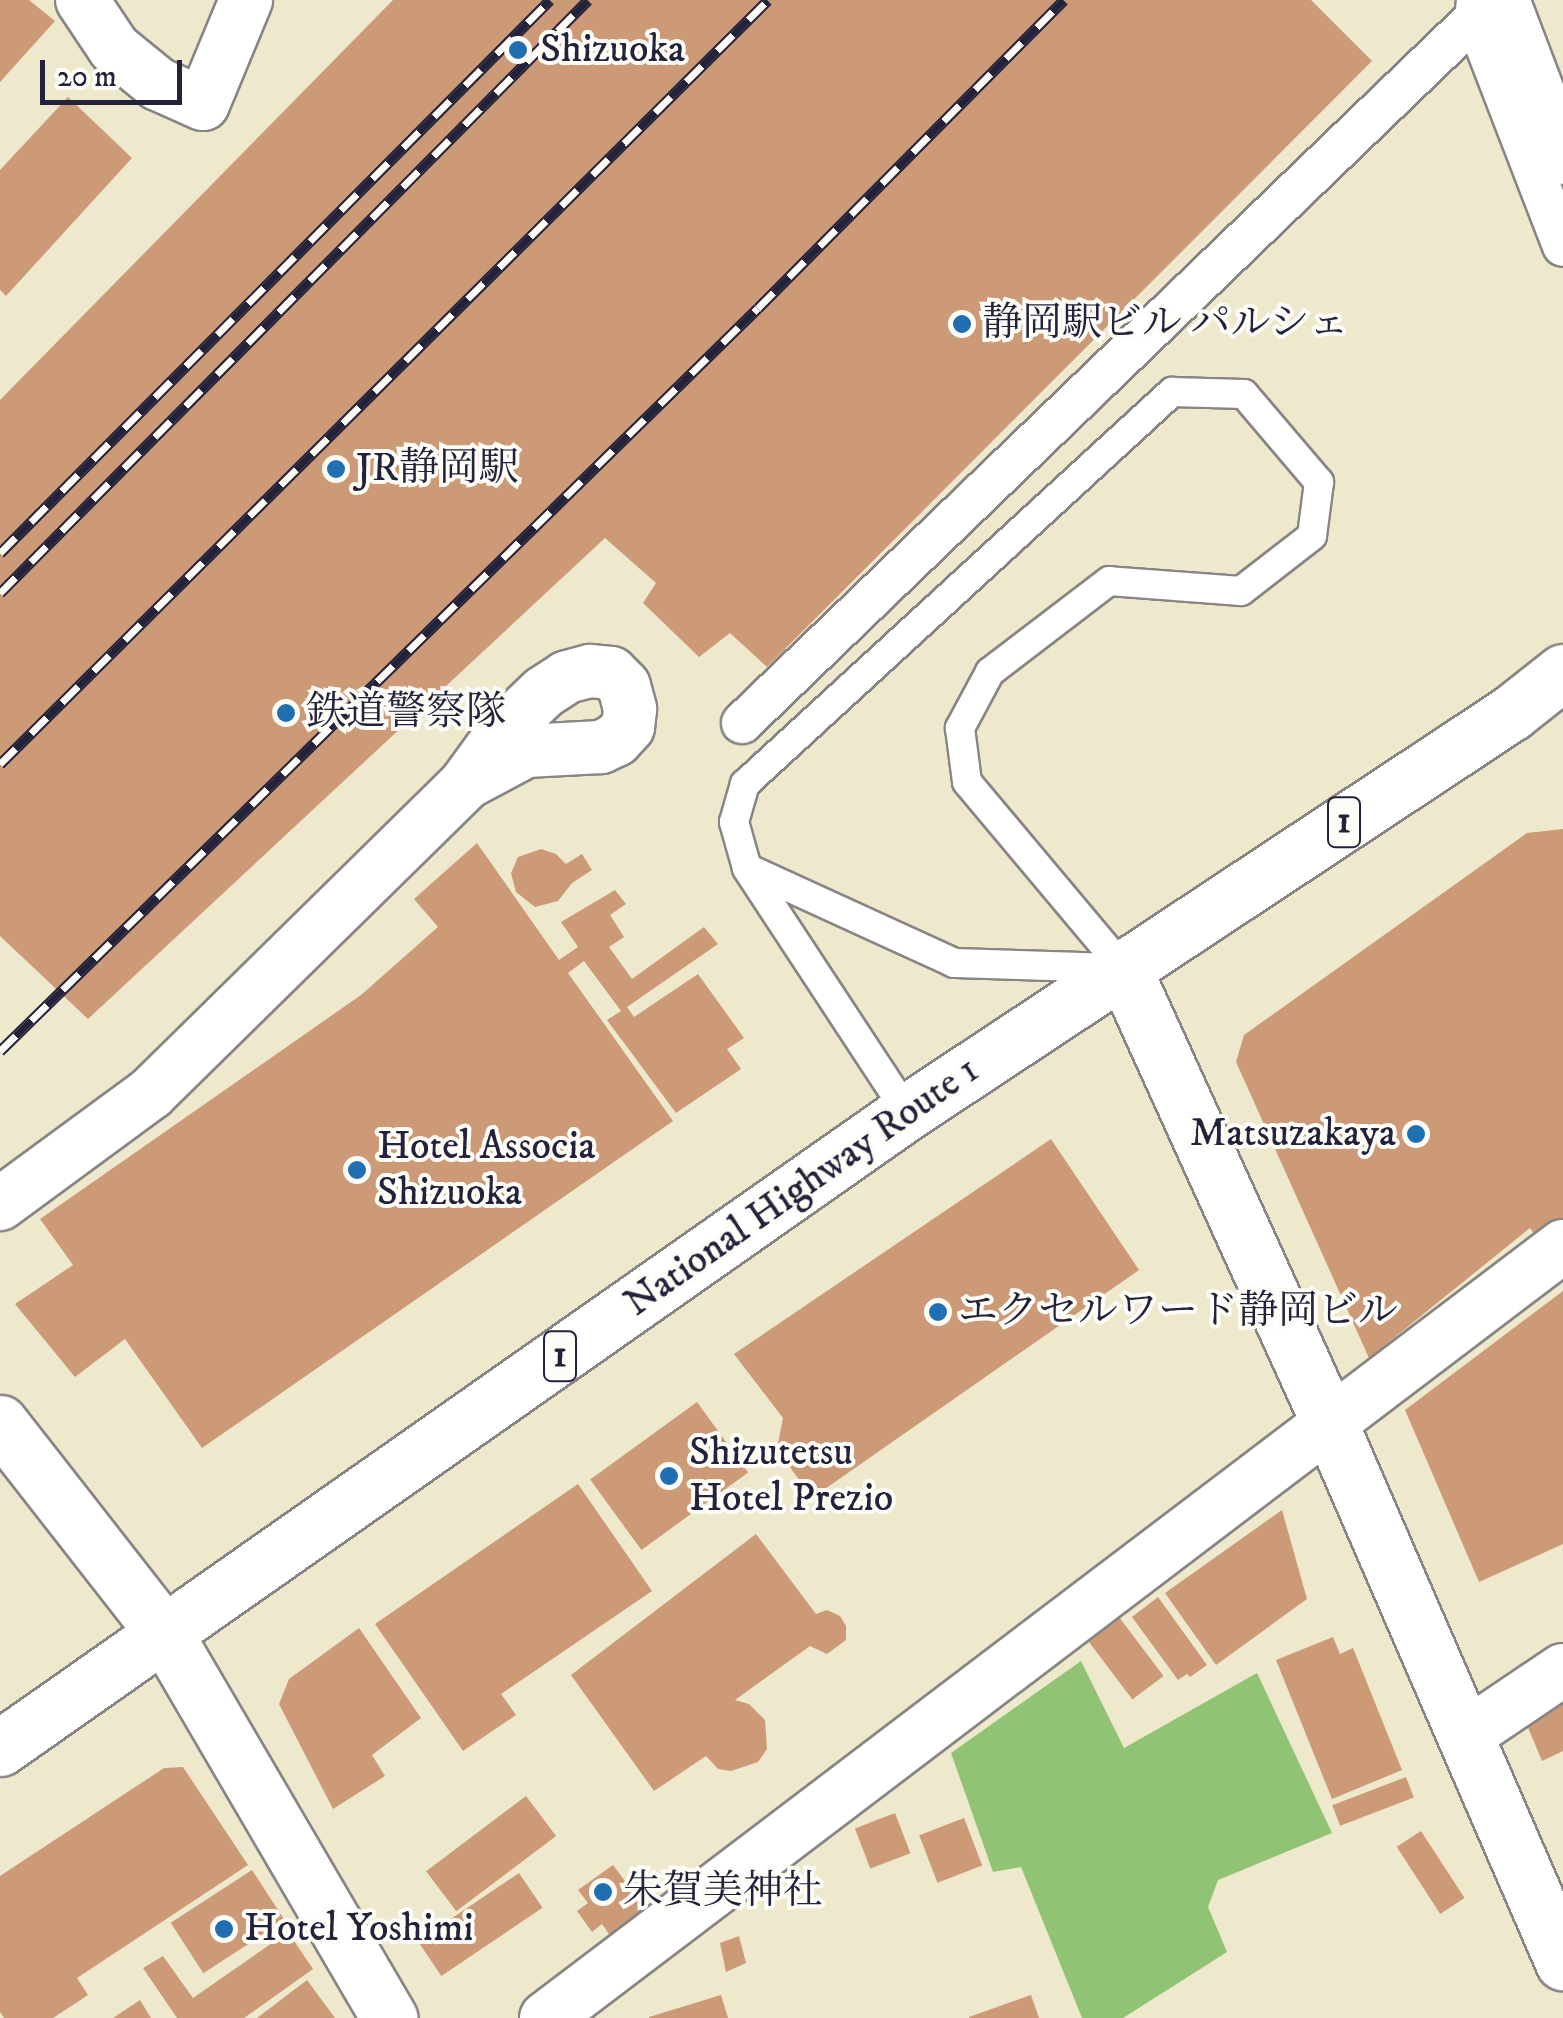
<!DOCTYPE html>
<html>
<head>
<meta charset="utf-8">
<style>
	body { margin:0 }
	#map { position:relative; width:1563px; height:2018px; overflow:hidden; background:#eee8cc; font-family:"IM FELL DW Pica","Noto Serif JP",serif }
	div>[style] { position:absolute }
	.green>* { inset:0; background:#91c374 }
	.building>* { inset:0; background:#cd9a78; transform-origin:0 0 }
	.roads { filter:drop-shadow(2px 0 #888584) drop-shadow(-2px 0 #888584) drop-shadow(0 2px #888584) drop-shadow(0 -2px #888584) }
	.service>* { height:28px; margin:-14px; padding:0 14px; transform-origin:14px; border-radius:14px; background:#fff }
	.pedestrian>* { height:40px; margin:-20px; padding:0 20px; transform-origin:20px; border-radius:20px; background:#fff }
	.minor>* { height:52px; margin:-26px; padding:0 26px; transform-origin:26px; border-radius:26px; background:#fff }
	.tertiary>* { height:55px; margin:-27.5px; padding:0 27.5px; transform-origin:27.5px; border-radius:27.5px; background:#fff }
	.trunk>* { height:55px; margin:-27.5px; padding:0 27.5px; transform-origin:27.5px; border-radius:27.5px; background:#fff }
	.rail>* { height:11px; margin-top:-5.5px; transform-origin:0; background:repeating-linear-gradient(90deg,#fdfcf7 0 22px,#22223b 0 44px); box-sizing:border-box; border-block:2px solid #22223b }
	.dots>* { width:28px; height:28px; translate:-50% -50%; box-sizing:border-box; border:5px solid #fdfcf7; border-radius:50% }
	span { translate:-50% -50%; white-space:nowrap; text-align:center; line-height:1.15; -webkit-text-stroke:8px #fdfcf7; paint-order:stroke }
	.shield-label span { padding:2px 8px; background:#fdfcf7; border:2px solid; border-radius:8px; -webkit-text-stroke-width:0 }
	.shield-label { font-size:38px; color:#22223b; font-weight:700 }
	.poi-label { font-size:40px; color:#22223b }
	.left { translate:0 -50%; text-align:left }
	.right { translate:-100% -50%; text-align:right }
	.street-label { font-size:40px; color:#22223b }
	.scale { position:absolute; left:40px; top:60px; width:142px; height:45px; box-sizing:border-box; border:5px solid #22223b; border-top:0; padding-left:12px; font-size:30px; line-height:35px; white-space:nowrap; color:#22223b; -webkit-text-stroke:8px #fdfcf7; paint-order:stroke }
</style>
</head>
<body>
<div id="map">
	<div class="green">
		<i style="clip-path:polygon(1081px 1661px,1124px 1748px,1257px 1673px,1332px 1833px,1218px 1880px,1208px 1907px,1227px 1952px,1123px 2018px,1082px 2018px,1021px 1867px,993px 1872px,951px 1753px)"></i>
	</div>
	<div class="building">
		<i style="clip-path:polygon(0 0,29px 0,55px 21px,0 82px)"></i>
		<i style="clip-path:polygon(393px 0,1311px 0,1372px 61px,767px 667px,730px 633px,699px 657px,643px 603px,656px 583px,605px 538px,88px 1019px,0 936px,0 400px)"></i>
		<i style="clip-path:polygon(68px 97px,132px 158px,6px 296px,0 290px,0 170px)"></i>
		<i style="clip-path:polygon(1563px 829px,1563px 1275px,1530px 1228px,1369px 1358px,1236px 1062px,1244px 1035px,1527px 833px)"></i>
		<i style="clip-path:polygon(477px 843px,559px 960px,578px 947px,561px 922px,615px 890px,626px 904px,610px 915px,624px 937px,609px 947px,632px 979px,704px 927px,718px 944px,627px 1007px,634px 1017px,698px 974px,744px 1038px,727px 1049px,741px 1069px,676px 1113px,607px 1020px,621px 1011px,584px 961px,568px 973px,673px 1121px,202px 1448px,125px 1339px,75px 1377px,15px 1304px,73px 1265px,40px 1219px,361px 995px,438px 927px,414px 899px)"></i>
		<i style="clip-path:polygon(541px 849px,556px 854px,566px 864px,582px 854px,592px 870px,572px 883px,558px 901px,535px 907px,516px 892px,511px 873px,518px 857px)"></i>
		<i style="clip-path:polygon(1051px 1139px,1139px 1270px,812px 1498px,777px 1449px,783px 1418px,734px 1354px)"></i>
		<i style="clip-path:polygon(1563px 1291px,1563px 1544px,1479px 1582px,1405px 1410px)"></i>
		<i style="left:697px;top:1402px;width:87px;height:132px;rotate:54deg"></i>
		<i style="clip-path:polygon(578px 1484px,652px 1591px,501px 1694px,516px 1715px,463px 1751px,375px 1624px)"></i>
		<i style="clip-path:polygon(1282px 1510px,1307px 1599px,1216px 1665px,1165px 1593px)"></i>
		<i style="clip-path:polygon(756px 1534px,816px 1614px,827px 1610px,840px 1616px,846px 1626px,846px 1640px,827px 1654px,810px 1646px,735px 1700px,749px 1704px,765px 1720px,767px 1749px,758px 1762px,731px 1771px,718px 1769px,706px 1756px,654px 1791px,571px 1675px)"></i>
		<i style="clip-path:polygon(1158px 1597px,1207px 1665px,1190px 1677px,1187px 1674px,1178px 1680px,1132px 1617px)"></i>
		<i style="left:1119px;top:1617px;width:74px;height:39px;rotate:53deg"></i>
		<i style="clip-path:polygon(359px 1628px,421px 1718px,372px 1755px,385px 1776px,333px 1809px,279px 1704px,289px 1679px)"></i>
		<i style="clip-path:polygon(1333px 1637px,1340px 1654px,1353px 1648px,1402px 1770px,1332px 1799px,1276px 1660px)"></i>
		<i style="clip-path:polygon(1563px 1701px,1563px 1751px,1542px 1761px,1527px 1725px)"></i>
		<i style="clip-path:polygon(183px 1767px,248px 1865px,77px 1978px,88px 1995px,53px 2018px,4px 2018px,0 2012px,0 1876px,164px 1768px)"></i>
		<i style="left:1406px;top:1777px;width:22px;height:79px;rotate:69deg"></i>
		<i style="left:526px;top:1796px;width:50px;height:125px;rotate:53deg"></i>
		<i style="left:895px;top:1813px;width:43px;height:43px;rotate:69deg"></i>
		<i style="left:964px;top:1818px;width:51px;height:48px;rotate:69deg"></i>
		<i style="left:1421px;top:1831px;width:80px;height:29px;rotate:57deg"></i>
		<i style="clip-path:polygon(613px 1865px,625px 1881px,633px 1874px,650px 1897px,640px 1905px,645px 1912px,611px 1937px,602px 1924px,592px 1932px,577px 1911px,588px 1903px,578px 1890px)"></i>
		<i style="left:252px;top:1870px;width:60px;height:97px;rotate:57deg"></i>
		<i style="left:519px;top:1873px;width:42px;height:122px;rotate:56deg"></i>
		<i style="clip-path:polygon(288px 1932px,313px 1969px,244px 2018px,177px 2018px,143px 1968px,163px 1956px,193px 1998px)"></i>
		<i style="clip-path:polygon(739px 1936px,746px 1963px,726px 1972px,720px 1943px)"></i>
		<i style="clip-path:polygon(307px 1980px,335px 2018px,257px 2018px)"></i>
		<i style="clip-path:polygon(721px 1995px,728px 2018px,649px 2018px,649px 2017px)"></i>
		<i style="clip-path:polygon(1031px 1995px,1039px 2018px,969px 2018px,969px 2017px)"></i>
		<i style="clip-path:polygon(140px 2000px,151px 2018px,113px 2018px)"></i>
	</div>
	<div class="roads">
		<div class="service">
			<i style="left:749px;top:869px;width:226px;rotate:24.6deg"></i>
			<i style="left:954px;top:963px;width:161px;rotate:1.8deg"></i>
			<i style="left:907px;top:1112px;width:292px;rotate:-123.3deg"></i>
			<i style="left:747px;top:868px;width:48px;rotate:-105.8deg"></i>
			<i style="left:734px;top:822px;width:40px;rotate:-74deg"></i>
			<i style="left:745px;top:784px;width:580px;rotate:-42.55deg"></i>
			<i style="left:1172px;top:392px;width:72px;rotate:1.6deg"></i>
			<i style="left:1244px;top:394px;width:116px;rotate:49.6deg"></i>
			<i style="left:1319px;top:482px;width:54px;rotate:97.4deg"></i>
			<i style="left:1312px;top:536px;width:90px;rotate:142.2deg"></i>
			<i style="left:1241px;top:591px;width:132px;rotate:-175.7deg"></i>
			<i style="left:1109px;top:581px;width:150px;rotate:142.6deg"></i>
			<i style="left:990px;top:672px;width:64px;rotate:118.2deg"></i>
			<i style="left:960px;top:728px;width:54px;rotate:82.6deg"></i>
			<i style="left:967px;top:782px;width:243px;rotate:50deg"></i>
		</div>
		<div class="pedestrian">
			<i style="left:1477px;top:0;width:18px;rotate:96deg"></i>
			<i style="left:1475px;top:18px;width:244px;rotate:68.9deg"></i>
			<i style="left:742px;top:723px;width:1017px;rotate:-43.88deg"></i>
		</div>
		<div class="minor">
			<i style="left:82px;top:0;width:58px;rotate:56.3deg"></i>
			<i style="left:114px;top:48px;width:57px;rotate:39.3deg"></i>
			<i style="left:158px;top:84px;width:49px;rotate:24deg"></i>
			<i style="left:203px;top:104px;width:113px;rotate:-67.5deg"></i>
			<i style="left:1503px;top:0;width:169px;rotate:69.2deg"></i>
			<i style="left:0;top:1204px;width:187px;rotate:-36.3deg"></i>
			<i style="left:151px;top:1093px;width:442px;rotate:-44.5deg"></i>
			<i style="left:466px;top:783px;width:68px;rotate:-54deg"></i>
			<i style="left:506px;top:728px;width:52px;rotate:-43.5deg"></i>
			<i style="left:544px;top:692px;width:27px;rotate:-33deg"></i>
			<i style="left:567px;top:677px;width:24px;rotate:-15deg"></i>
			<i style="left:590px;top:671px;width:21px;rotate:5deg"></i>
			<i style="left:611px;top:673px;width:18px;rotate:45deg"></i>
			<i style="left:624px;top:686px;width:24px;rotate:75deg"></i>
			<i style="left:630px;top:709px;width:18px;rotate:96deg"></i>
			<i style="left:628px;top:727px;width:18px;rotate:133deg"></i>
			<i style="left:616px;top:740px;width:17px;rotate:155deg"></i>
			<i style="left:601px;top:747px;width:75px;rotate:176.9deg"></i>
			<i style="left:526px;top:751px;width:68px;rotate:151.9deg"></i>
			<i style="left:1465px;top:1736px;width:118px;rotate:-34deg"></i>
			<i style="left:546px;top:2018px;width:1277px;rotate:-37.2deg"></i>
		</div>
		<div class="tertiary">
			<i style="left:1123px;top:968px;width:499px;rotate:65.6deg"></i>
			<i style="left:1329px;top:1422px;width:589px;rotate:66.57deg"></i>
			<i style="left:0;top:1423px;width:268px;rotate:52deg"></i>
			<i style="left:165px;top:1634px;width:445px;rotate:59.7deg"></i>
		</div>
		<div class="trunk">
			<i style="left:0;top:1748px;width:1108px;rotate:-35.04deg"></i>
			<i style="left:907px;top:1112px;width:724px;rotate:-33.45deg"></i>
			<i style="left:1511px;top:713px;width:66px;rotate:-38.3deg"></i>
		</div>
	</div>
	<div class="rail">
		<i style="left:0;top:553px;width:780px;rotate:-45.16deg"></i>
		<i style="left:0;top:593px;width:835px;rotate:-45.24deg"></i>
		<i style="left:0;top:764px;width:1083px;rotate:-44.85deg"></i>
		<i style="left:0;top:1051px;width:1061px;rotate:-44.43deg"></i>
		<i style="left:758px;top:308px;width:434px;rotate:-45.2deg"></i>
	</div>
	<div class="dots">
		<i style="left:518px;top:50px;background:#1f6fb2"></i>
		<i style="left:962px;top:324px;background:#1f6fb2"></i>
		<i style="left:336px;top:469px;background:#1f6fb2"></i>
		<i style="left:286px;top:713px;background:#1f6fb2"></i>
		<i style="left:1416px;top:1134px;background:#1f6fb2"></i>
		<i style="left:357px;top:1170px;background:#1f6fb2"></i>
		<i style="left:938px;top:1312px;background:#1f6fb2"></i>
		<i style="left:669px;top:1476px;background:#1f6fb2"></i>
		<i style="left:603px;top:1892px;background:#1f6fb2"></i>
		<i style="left:224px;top:1929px;background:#1f6fb2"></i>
	</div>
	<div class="shield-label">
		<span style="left:1344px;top:822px">1</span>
		<span style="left:560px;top:1356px">1</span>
	</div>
	<div class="poi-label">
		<span class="left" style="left:540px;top:50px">Shizuoka</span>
		<span class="left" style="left:982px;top:324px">静岡駅ビル パルシェ</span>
		<span class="left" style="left:356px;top:469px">JR静岡駅</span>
		<span class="left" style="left:306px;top:713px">鉄道警察隊</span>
		<span class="right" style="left:1396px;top:1134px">Matsuzakaya</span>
		<span class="left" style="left:377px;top:1170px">Hotel Associa<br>Shizuoka</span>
		<span class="left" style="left:958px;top:1312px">エクセルワード静岡ビル</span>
		<span class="left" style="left:689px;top:1476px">Shizutetsu<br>Hotel Prezio</span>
		<span class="left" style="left:623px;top:1892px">朱賀美神社</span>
		<span class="left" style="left:244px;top:1929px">Hotel Yoshimi</span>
	</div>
	<div class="street-label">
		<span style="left:802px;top:1187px;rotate:-35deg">National Highway Route 1</span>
	</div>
	<div class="scale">20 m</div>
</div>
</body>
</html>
